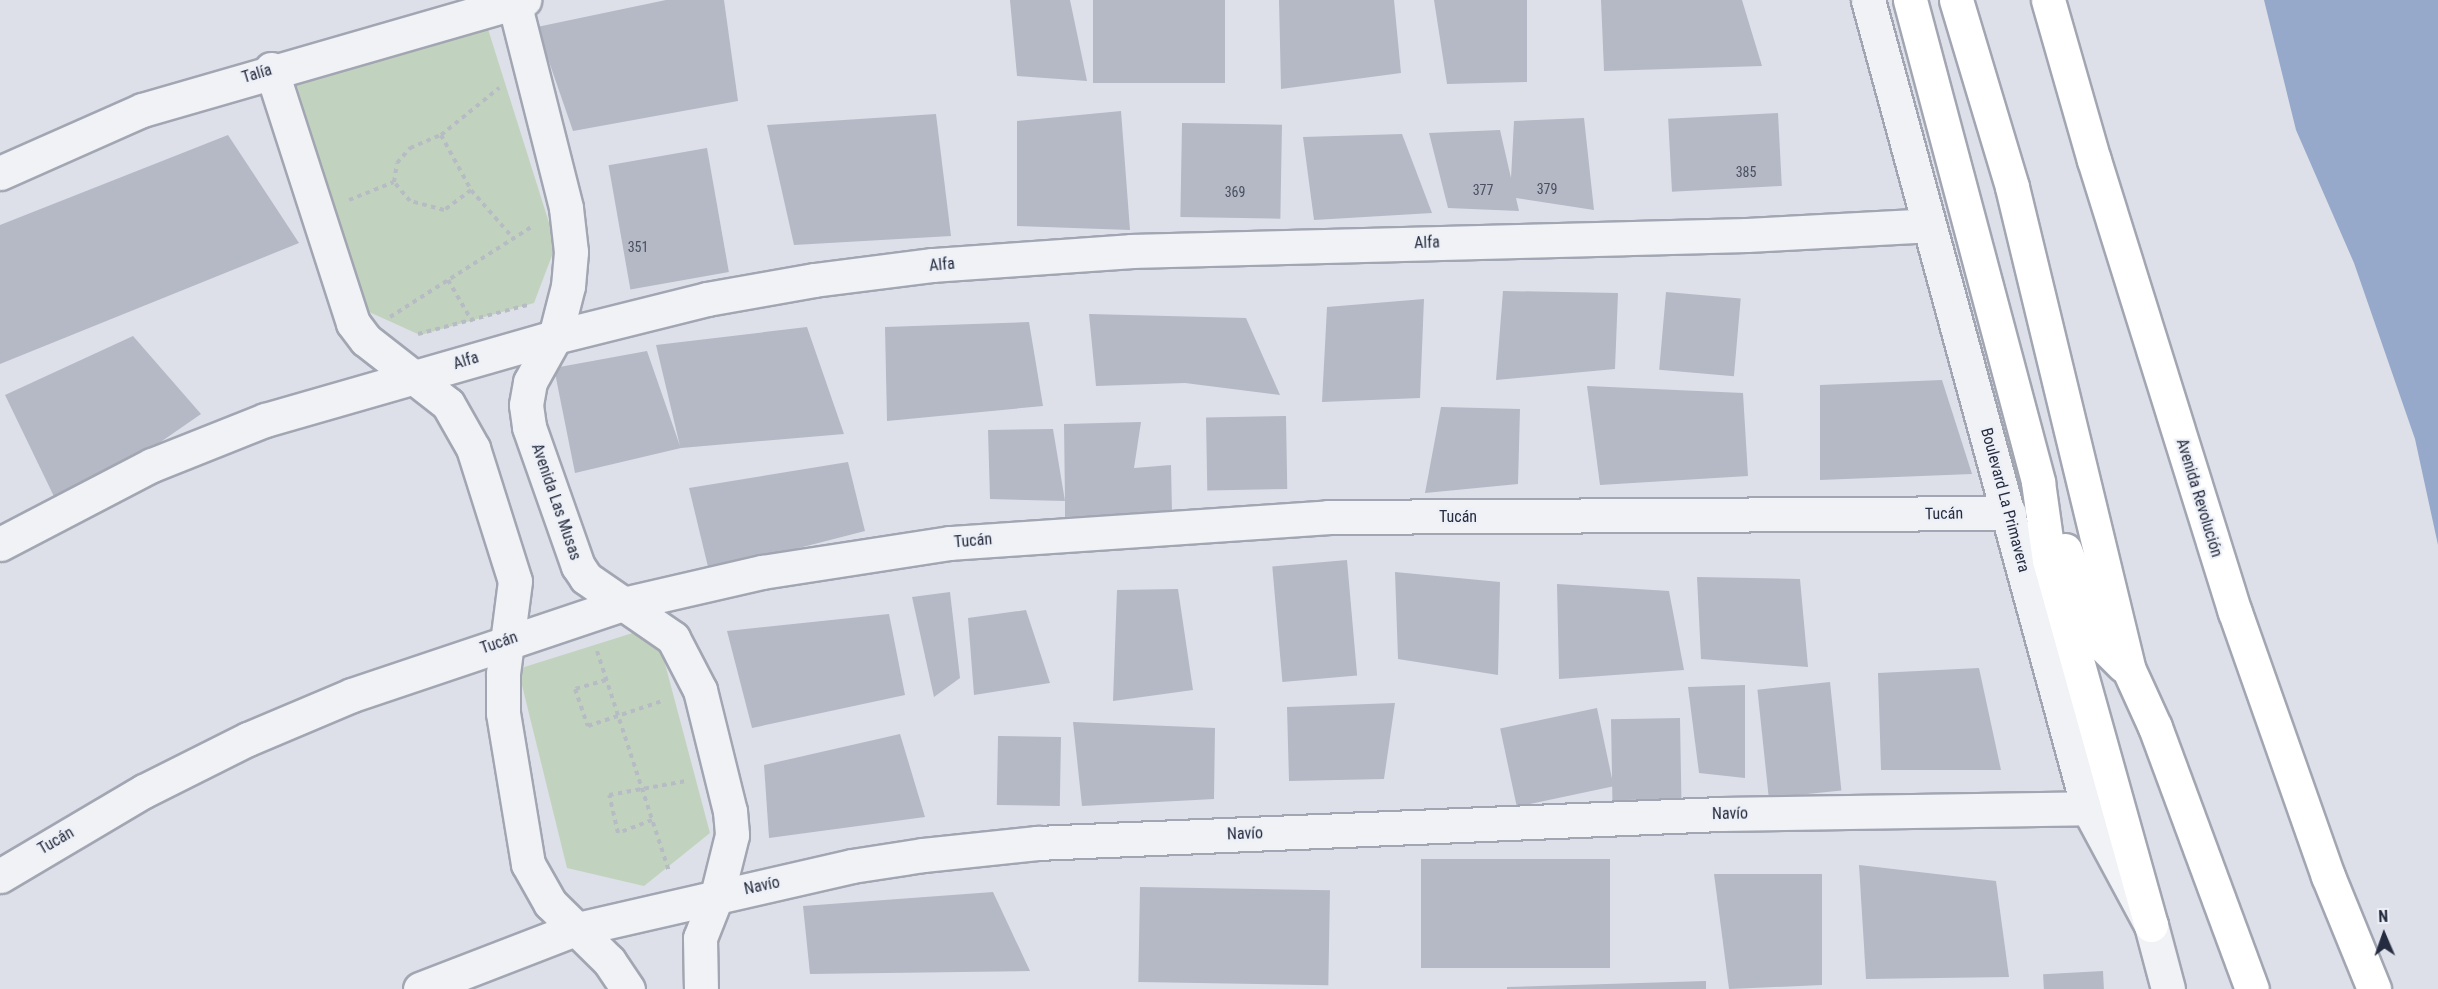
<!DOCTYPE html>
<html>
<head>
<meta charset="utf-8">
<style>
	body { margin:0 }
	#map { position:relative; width:2438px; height:989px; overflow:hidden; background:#dde0e8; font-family:"Roboto Condensed",sans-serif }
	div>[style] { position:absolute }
	.green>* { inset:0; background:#c1d3be }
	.water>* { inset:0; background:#96a9cb }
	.building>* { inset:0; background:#b4b9c5; transform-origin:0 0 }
	.path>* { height:4px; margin-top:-2px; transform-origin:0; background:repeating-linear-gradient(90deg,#b7bbc3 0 4.5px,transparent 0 9px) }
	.roads { filter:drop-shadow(2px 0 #a2a6b2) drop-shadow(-2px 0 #a2a6b2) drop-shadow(0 2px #a2a6b2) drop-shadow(0 -2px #a2a6b2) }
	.minor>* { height:33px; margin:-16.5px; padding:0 16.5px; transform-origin:16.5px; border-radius:16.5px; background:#f0f2f6 }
	.primary>* { height:33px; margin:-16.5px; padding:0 16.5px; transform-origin:16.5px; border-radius:16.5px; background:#fff }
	span { translate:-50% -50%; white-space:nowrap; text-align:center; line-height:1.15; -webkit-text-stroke:4.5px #edf0f6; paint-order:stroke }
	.number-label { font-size:14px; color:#4a4f61 }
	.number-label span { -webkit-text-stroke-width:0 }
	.street-label { font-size:16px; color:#262c40 }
	.north { position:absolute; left:2354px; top:905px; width:60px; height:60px; -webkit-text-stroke:4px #edf0f6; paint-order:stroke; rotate:358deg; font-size:16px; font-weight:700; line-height:24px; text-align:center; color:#262c40 }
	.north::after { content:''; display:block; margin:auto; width:21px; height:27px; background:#262c40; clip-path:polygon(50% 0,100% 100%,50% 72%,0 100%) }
</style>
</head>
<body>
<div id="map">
	<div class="green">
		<i style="clip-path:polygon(488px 29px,556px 245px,534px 303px,420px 335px,367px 311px,294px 77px)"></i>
		<i style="clip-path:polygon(655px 626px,710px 833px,644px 886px,567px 868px,518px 669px)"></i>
	</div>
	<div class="water">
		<i style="clip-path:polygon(2264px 0,2438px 0,2438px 545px,2415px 439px,2354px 263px,2296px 130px)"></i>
	</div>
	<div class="building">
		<i style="clip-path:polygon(666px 0,724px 0,738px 101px,573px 131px,537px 27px)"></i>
		<i style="clip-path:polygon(1010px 0,1070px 0,1087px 81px,1017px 76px)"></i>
		<i style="left:1093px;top:0;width:132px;height:83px"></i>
		<i style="clip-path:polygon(1279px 0,1394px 0,1401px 73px,1281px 89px)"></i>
		<i style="clip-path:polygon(1434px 0,1527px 0,1527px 82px,1447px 84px)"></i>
		<i style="clip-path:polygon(1601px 0,1742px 0,1762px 66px,1604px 71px)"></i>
		<i style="clip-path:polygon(1121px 111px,1130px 230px,1017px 226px,1017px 121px)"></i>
		<i style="left:1778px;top:113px;width:73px;height:110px;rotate:87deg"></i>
		<i style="clip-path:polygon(936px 114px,951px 236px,794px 245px,767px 125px)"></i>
		<i style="clip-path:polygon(1584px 118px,1594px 210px,1516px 198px,1519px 211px,1448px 208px,1429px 133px,1500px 130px,1511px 178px,1514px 121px)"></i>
		<i style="left:1182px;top:123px;width:100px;height:94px;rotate:1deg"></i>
		<i style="clip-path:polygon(1402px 134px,1432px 213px,1314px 220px,1303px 137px)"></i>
		<i style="clip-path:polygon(228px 135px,299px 243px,0 364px,0 225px)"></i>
		<i style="left:707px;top:148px;width:126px;height:100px;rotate:80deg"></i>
		<i style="clip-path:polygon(1503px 291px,1618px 293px,1615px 369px,1496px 380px)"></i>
		<i style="left:1666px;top:292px;width:75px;height:78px;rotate:5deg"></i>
		<i style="clip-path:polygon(1424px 299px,1420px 398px,1322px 402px,1327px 307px)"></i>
		<i style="clip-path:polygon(1089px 314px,1246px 318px,1280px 395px,1185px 383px,1096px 386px)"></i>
		<i style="clip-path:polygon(1029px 322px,1043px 406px,887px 421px,885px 327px)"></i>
		<i style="clip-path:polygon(807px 327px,844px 434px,681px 448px,575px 473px,554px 368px,647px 351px,680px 446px,656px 345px)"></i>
		<i style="clip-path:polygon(133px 336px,201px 414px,61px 511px,5px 395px)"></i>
		<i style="clip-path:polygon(1942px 380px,1972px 474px,1820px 480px,1820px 385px)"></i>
		<i style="clip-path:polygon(1587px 386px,1743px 393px,1748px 476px,1600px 485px)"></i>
		<i style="clip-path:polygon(1441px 407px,1520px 409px,1518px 484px,1425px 493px)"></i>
		<i style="left:1286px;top:416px;width:73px;height:80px;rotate:89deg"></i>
		<i style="clip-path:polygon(1141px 422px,1134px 468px,1171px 465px,1172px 513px,1065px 517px,1065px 501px,990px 499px,988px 430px,1053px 429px,1065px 501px,1064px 424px)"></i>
		<i style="clip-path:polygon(848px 462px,865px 531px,709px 571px,689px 488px)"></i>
		<i style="left:1347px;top:560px;width:116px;height:75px;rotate:85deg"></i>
		<i style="clip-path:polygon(1395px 572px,1500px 582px,1498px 675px,1398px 659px)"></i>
		<i style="clip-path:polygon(1697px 577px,1800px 579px,1808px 667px,1701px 659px)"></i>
		<i style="clip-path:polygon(1557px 584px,1669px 591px,1684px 670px,1559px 679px)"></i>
		<i style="clip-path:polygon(1178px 589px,1193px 690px,1113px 701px,1117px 590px)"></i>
		<i style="clip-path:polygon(950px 592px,960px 678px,934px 697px,912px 597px)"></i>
		<i style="clip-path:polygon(1026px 610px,1050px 683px,974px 695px,968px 618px)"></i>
		<i style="clip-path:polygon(889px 614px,905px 695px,752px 728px,727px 631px)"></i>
		<i style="clip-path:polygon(1979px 668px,2001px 770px,1881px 770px,1878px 673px)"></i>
		<i style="left:1830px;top:682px;width:109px;height:73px;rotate:84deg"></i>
		<i style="clip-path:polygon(1745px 685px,1745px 778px,1699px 773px,1688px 687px)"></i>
		<i style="clip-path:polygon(1395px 703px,1384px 779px,1289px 781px,1287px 707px)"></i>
		<i style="left:1597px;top:708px;width:80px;height:99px;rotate:78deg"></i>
		<i style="left:1680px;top:718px;width:81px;height:69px;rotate:89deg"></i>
		<i style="clip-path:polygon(1073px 722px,1215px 728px,1214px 799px,1082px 806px)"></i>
		<i style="clip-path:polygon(900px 734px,925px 817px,769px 838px,764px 765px)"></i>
		<i style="left:1061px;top:737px;width:69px;height:63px;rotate:91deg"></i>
		<i style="left:1421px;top:859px;width:189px;height:109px"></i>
		<i style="clip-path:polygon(1859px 865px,1996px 881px,2009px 977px,1866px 979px)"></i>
		<i style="clip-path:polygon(1714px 874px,1822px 874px,1822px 985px,1729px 989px)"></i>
		<i style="left:1140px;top:887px;width:190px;height:95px;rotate:1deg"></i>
		<i style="clip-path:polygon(993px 892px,1030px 971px,810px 974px,803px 906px)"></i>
		<i style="left:2103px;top:971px;width:18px;height:60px;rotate:87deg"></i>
		<i style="clip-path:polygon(1706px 981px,1706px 989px,1507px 989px,1507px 987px)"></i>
	</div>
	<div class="path">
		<i style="left:441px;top:135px;width:75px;rotate:-39deg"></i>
		<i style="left:441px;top:135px;width:63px;rotate:61.4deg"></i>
		<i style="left:471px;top:190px;width:34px;rotate:143deg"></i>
		<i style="left:444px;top:210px;width:35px;rotate:-165deg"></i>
		<i style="left:410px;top:201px;width:25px;rotate:-130deg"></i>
		<i style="left:394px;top:182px;width:19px;rotate:-81deg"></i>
		<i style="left:397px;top:163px;width:20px;rotate:-49deg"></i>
		<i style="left:410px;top:148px;width:34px;rotate:-23deg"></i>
		<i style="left:471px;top:190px;width:64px;rotate:48.8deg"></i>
		<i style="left:349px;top:200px;width:48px;rotate:-21.8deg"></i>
		<i style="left:448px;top:280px;width:48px;rotate:59.7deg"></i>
		<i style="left:390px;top:317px;width:169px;rotate:-32.5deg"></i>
		<i style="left:418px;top:334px;width:113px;rotate:-14.9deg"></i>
		<i style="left:597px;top:651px;width:231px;rotate:71.9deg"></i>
		<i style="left:606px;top:680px;width:32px;rotate:164deg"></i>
		<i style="left:575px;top:689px;width:39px;rotate:71deg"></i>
		<i style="left:588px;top:726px;width:81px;rotate:-18.7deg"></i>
		<i style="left:652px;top:820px;width:36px;rotate:159deg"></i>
		<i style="left:618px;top:833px;width:39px;rotate:-103deg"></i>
		<i style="left:609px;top:795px;width:78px;rotate:-10.3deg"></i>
	</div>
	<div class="roads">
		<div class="minor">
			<i style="left:1868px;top:0;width:837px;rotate:74.77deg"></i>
			<i style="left:2088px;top:808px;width:133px;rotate:61.7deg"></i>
			<i style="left:2151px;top:925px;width:66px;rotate:75.1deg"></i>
			<i style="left:514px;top:2px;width:212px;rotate:75.8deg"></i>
			<i style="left:566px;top:208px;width:44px;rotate:83.5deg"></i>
			<i style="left:571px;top:252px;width:34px;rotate:95deg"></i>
			<i style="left:568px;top:286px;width:53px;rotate:104.3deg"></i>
			<i style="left:555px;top:337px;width:51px;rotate:119.1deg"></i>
			<i style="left:530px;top:382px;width:23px;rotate:100deg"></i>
			<i style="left:526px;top:405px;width:22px;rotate:82deg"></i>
			<i style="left:529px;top:427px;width:147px;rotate:70.6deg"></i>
			<i style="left:578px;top:566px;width:14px;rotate:56deg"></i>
			<i style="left:586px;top:578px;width:106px;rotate:34.6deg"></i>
			<i style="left:673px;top:638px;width:59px;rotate:62.6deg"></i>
			<i style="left:700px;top:690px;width:125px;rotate:76.1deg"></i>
			<i style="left:730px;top:811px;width:24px;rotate:85deg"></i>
			<i style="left:732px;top:835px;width:62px;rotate:104deg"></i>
			<i style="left:717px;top:895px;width:46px;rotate:111.6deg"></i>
			<i style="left:700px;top:938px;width:51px;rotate:88.9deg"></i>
			<i style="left:271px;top:69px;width:267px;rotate:72.1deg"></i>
			<i style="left:353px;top:323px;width:21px;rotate:53deg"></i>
			<i style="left:366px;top:340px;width:104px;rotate:38deg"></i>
			<i style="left:448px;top:404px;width:51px;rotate:60.4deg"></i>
			<i style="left:473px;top:448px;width:139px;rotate:72.5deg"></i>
			<i style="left:515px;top:581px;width:94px;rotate:97.4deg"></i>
			<i style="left:503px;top:674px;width:39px;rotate:90deg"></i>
			<i style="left:503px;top:713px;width:153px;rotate:80.6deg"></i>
			<i style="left:528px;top:864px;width:45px;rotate:60.6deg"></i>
			<i style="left:550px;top:903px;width:83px;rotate:44.5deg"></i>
			<i style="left:609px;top:961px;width:34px;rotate:56deg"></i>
			<i style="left:0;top:173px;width:155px;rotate:-23.9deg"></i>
			<i style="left:142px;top:110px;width:398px;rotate:-16.1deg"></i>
			<i style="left:0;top:544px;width:171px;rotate:-27.5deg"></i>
			<i style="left:152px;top:465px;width:122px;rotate:-21.7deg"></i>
			<i style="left:265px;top:420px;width:302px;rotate:-16deg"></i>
			<i style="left:555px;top:337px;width:157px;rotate:-14deg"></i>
			<i style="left:707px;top:299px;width:109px;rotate:-10.1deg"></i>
			<i style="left:814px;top:280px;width:120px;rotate:-7.2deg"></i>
			<i style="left:933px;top:265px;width:198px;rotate:-4deg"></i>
			<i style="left:1131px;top:251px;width:616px;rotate:-1.49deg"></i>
			<i style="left:1747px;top:235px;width:182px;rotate:-3.1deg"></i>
			<i style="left:0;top:876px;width:167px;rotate:-30.6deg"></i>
			<i style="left:144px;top:791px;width:116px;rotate:-26.6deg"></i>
			<i style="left:248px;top:739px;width:113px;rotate:-22.9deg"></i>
			<i style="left:352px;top:695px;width:286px;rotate:-18.6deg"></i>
			<i style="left:623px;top:604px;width:143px;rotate:-13deg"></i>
			<i style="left:762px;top:572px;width:190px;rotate:-8.8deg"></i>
			<i style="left:950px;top:543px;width:379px;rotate:-3.9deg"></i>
			<i style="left:1328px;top:517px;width:681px;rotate:-0.34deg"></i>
			<i style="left:420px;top:989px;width:164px;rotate:-21.1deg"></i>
			<i style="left:573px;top:930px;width:286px;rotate:-12.9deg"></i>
			<i style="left:852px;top:866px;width:72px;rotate:-8.8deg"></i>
			<i style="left:923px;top:855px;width:115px;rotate:-6deg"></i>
			<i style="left:1037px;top:843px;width:685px;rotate:-2.43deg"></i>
			<i style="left:1721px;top:814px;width:367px;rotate:-0.9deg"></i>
		</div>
		<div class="primary">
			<i style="left:1910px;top:0;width:499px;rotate:75.1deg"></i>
			<i style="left:2038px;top:482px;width:79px;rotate:82deg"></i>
			<i style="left:2049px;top:560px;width:379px;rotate:74.4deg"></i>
			<i style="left:1956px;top:0;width:195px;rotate:73.3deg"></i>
			<i style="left:2012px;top:187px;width:497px;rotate:76.4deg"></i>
			<i style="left:2129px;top:670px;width:63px;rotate:65.5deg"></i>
			<i style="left:2155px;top:727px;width:279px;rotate:69.7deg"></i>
			<i style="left:2048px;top:0;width:166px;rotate:74deg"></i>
			<i style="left:2094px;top:160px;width:473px;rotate:72.7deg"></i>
			<i style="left:2235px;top:612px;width:280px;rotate:70.6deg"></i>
			<i style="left:2328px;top:876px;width:122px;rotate:67.8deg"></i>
			<i style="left:2065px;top:550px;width:98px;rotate:69.2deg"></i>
			<i style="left:2100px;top:642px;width:33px;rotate:45deg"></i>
		</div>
	</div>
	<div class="number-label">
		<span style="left:1746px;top:172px">385</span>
		<span style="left:1547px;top:189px">379</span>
		<span style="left:1483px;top:190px">377</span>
		<span style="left:1235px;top:192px">369</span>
		<span style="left:638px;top:247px">351</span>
	</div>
	<div class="street-label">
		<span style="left:257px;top:74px;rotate:-17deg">Talía</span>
		<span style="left:1427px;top:243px;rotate:-2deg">Alfa</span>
		<span style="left:942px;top:265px;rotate:-5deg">Alfa</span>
		<span style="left:466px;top:361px;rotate:-17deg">Alfa</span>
		<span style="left:2199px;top:498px;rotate:73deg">Avenida Revolución</span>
		<span style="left:2005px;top:500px;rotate:75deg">Boulevard La Primavera</span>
		<span style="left:556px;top:502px;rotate:71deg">Avenida Las Musas</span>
		<span style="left:1944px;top:514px;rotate:-1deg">Tucán</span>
		<span style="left:1458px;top:517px">Tucán</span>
		<span style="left:973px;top:541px;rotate:-5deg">Tucán</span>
		<span style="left:499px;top:643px;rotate:-19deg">Tucán</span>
		<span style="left:1730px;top:814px;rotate:-1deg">Navío</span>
		<span style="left:1245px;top:834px;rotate:-2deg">Navío</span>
		<span style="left:56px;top:841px;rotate:-30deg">Tucán</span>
		<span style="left:762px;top:886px;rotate:-12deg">Navío</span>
	</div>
	<div class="north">N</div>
</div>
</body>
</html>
